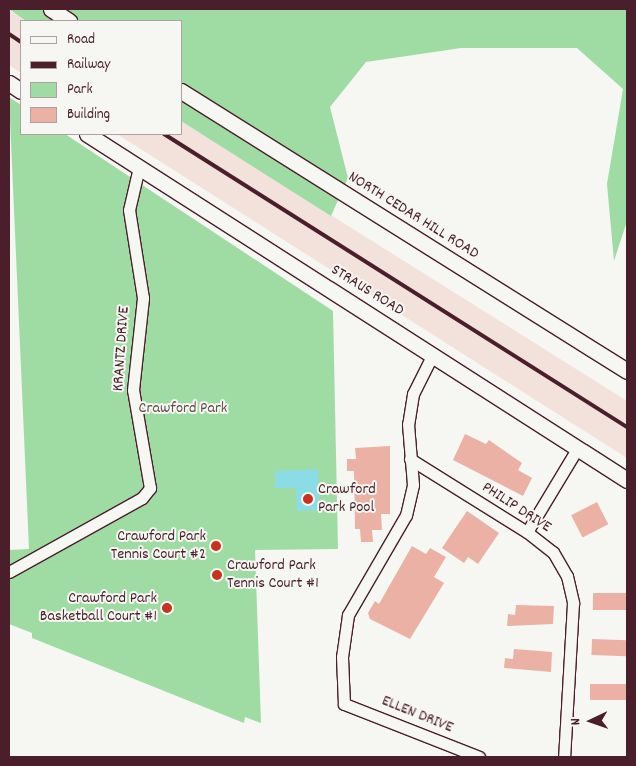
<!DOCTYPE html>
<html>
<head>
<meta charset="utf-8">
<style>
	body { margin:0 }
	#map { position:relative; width:636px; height:766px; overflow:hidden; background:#f6f6f2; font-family:Dekko,sans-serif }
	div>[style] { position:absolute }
	.built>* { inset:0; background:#f3e1db }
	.green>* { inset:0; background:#9edca4 }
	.water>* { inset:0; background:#8cdce6 }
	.building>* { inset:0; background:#ebb1a4; transform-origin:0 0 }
	.roads { filter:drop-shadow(1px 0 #4a1f2b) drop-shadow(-1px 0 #4a1f2b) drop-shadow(0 1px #4a1f2b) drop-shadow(0 -1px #4a1f2b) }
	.street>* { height:11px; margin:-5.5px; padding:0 5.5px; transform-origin:5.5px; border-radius:5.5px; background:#f6f6f2 }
	.secondary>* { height:15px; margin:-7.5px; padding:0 7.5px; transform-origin:7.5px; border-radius:7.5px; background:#f6f6f2 }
	.rail>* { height:4px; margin:-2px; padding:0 2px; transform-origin:2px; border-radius:2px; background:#4a1f2b }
	.dots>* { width:14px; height:14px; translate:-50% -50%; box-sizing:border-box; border:2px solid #f6f6f2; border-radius:50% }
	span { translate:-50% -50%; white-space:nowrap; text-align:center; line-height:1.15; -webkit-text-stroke:4px #f6f6f2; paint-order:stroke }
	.street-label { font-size:16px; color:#4a1f2b }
	.park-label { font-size:16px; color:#5f4e49 }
	.poi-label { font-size:16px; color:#4a1f2b }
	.left { translate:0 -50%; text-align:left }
	.right { translate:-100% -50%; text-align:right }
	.frame { position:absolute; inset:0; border:10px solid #4a1f2b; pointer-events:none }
	.legend { position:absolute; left:20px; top:20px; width:162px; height:115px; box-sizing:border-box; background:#f6f6f2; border:1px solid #b1a0a2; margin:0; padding:6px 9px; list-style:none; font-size:15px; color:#4a1f2b }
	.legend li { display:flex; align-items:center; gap:10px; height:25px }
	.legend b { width:25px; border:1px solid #b1a0a2 }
	.north { position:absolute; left:566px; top:696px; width:50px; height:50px; -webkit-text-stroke:4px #f6f6f2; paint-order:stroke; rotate:267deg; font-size:14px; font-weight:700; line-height:20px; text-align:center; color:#4a1f2b }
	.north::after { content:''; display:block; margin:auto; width:18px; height:22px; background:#4a1f2b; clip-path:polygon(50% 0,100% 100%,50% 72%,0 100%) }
</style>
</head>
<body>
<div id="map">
	<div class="built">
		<i style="clip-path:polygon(9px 10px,26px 21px,21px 21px,21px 73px,9px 65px)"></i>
		<i style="clip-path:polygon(181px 121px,627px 401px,627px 458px,117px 134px,181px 134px)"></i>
	</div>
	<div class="green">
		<i style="clip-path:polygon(9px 9px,627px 9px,627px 221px,614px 261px,607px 184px,623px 89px,577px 48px,461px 48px,366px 62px,330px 107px,348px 178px,331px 216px,181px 121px,181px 21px,26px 21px)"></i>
		<i style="clip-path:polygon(9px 97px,21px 105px,21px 134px,65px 134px,333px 311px,338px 549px,255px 550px,261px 723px,245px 717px,244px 723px,32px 638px,32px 633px,9px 624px,9px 550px,29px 549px)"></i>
	</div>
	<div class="water">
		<i style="clip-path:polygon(318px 469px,319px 510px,297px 511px,296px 488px,275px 488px,275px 471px)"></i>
	</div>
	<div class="building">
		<i style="clip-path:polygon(465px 434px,486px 444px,489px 440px,522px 463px,518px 470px,532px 478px,523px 496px,453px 460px)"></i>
		<i style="clip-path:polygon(390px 446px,390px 514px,381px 514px,382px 530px,372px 530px,373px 542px,361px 542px,360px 529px,355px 529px,354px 471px,347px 471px,347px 459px,356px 459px,355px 448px)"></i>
		<i style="left:597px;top:502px;width:25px;height:29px;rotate:63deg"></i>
		<i style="clip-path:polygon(467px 511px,499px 533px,478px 564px,468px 557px,464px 563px,442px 548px)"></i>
		<i style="clip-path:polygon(412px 546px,426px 554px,430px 548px,446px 557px,434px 577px,444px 583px,410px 639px,370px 619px,368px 613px,375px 601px,379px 604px)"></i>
		<i style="left:593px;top:593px;width:34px;height:17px"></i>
		<i style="clip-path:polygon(516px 605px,554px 606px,553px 624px,507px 626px,508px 614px,515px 615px)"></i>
		<i style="left:592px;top:639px;width:35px;height:16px;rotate:2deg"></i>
		<i style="clip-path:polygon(514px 649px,552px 652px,551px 672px,504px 668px,505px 658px,513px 659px)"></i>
		<i style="left:627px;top:684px;width:16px;height:37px;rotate:90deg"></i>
	</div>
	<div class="roads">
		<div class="street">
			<i style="left:433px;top:354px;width:45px;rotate:116.6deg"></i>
			<i style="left:413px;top:394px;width:30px;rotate:99deg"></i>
			<i style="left:408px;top:424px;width:61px;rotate:85.3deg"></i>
			<i style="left:413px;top:485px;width:31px;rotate:103deg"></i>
			<i style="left:406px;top:515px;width:116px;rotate:120.1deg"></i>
			<i style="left:348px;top:615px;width:42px;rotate:98.1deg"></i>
			<i style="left:342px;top:657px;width:47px;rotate:87.6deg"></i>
			<i style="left:344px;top:704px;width:145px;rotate:21.4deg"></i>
			<i style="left:410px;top:459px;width:138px;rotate:32deg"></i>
			<i style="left:527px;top:532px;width:33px;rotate:38deg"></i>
			<i style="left:553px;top:552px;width:28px;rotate:60deg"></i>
			<i style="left:567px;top:576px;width:28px;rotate:77deg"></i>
			<i style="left:573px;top:603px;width:154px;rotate:93.3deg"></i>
			<i style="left:527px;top:532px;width:97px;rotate:-58.9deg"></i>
			<i style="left:9px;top:572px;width:152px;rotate:-29.1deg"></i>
			<i style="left:142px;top:498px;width:13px;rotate:-51deg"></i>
			<i style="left:150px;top:488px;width:99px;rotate:-99.8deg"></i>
			<i style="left:133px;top:390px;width:93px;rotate:-83.8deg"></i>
			<i style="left:143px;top:298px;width:89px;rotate:-99deg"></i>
			<i style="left:129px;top:210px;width:44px;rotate:-76.9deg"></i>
		</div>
		<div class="secondary">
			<i style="left:51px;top:9px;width:22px;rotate:34deg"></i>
			<i style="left:9px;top:83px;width:14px;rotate:34deg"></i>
			<i style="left:181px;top:91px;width:527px;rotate:32.12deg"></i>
			<i style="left:87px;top:134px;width:641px;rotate:32.65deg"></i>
		</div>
	</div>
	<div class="rail">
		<i style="left:9px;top:34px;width:14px;rotate:34deg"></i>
		<i style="left:164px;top:134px;width:548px;rotate:32.33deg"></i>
	</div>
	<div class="dots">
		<i style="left:308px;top:499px;background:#c8321e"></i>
		<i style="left:216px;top:546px;background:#c8321e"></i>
		<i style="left:217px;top:575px;background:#c8321e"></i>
		<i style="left:167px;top:608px;background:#c8321e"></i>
	</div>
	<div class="street-label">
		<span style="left:413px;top:216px;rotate:32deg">NORTH CEDAR HILL ROAD</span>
		<span style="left:367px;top:291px;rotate:32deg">STRAUS ROAD</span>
		<span style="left:122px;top:349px;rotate:-86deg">KRANTZ DRIVE</span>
		<span style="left:516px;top:508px;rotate:33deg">PHILIP DRIVE</span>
		<span style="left:417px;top:715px;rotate:22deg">ELLEN DRIVE</span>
	</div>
	<div class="park-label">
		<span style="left:183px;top:409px">Crawford Park</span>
	</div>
	<div class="poi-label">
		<span class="left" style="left:318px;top:499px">Crawford<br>Park Pool</span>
		<span class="right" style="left:206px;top:546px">Crawford Park<br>Tennis Court #2</span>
		<span class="left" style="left:227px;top:575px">Crawford Park<br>Tennis Court #1</span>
		<span class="right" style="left:157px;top:608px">Crawford Park<br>Basketball Court #1</span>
	</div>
	<div class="frame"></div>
	<ul class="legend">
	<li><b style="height:6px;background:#f6f6f2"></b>Road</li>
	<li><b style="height:6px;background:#4a1f2b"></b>Railway</li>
	<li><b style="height:14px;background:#9edca4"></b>Park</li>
	<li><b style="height:14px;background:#ebb1a4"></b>Building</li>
	</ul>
	<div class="north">N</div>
</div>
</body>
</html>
